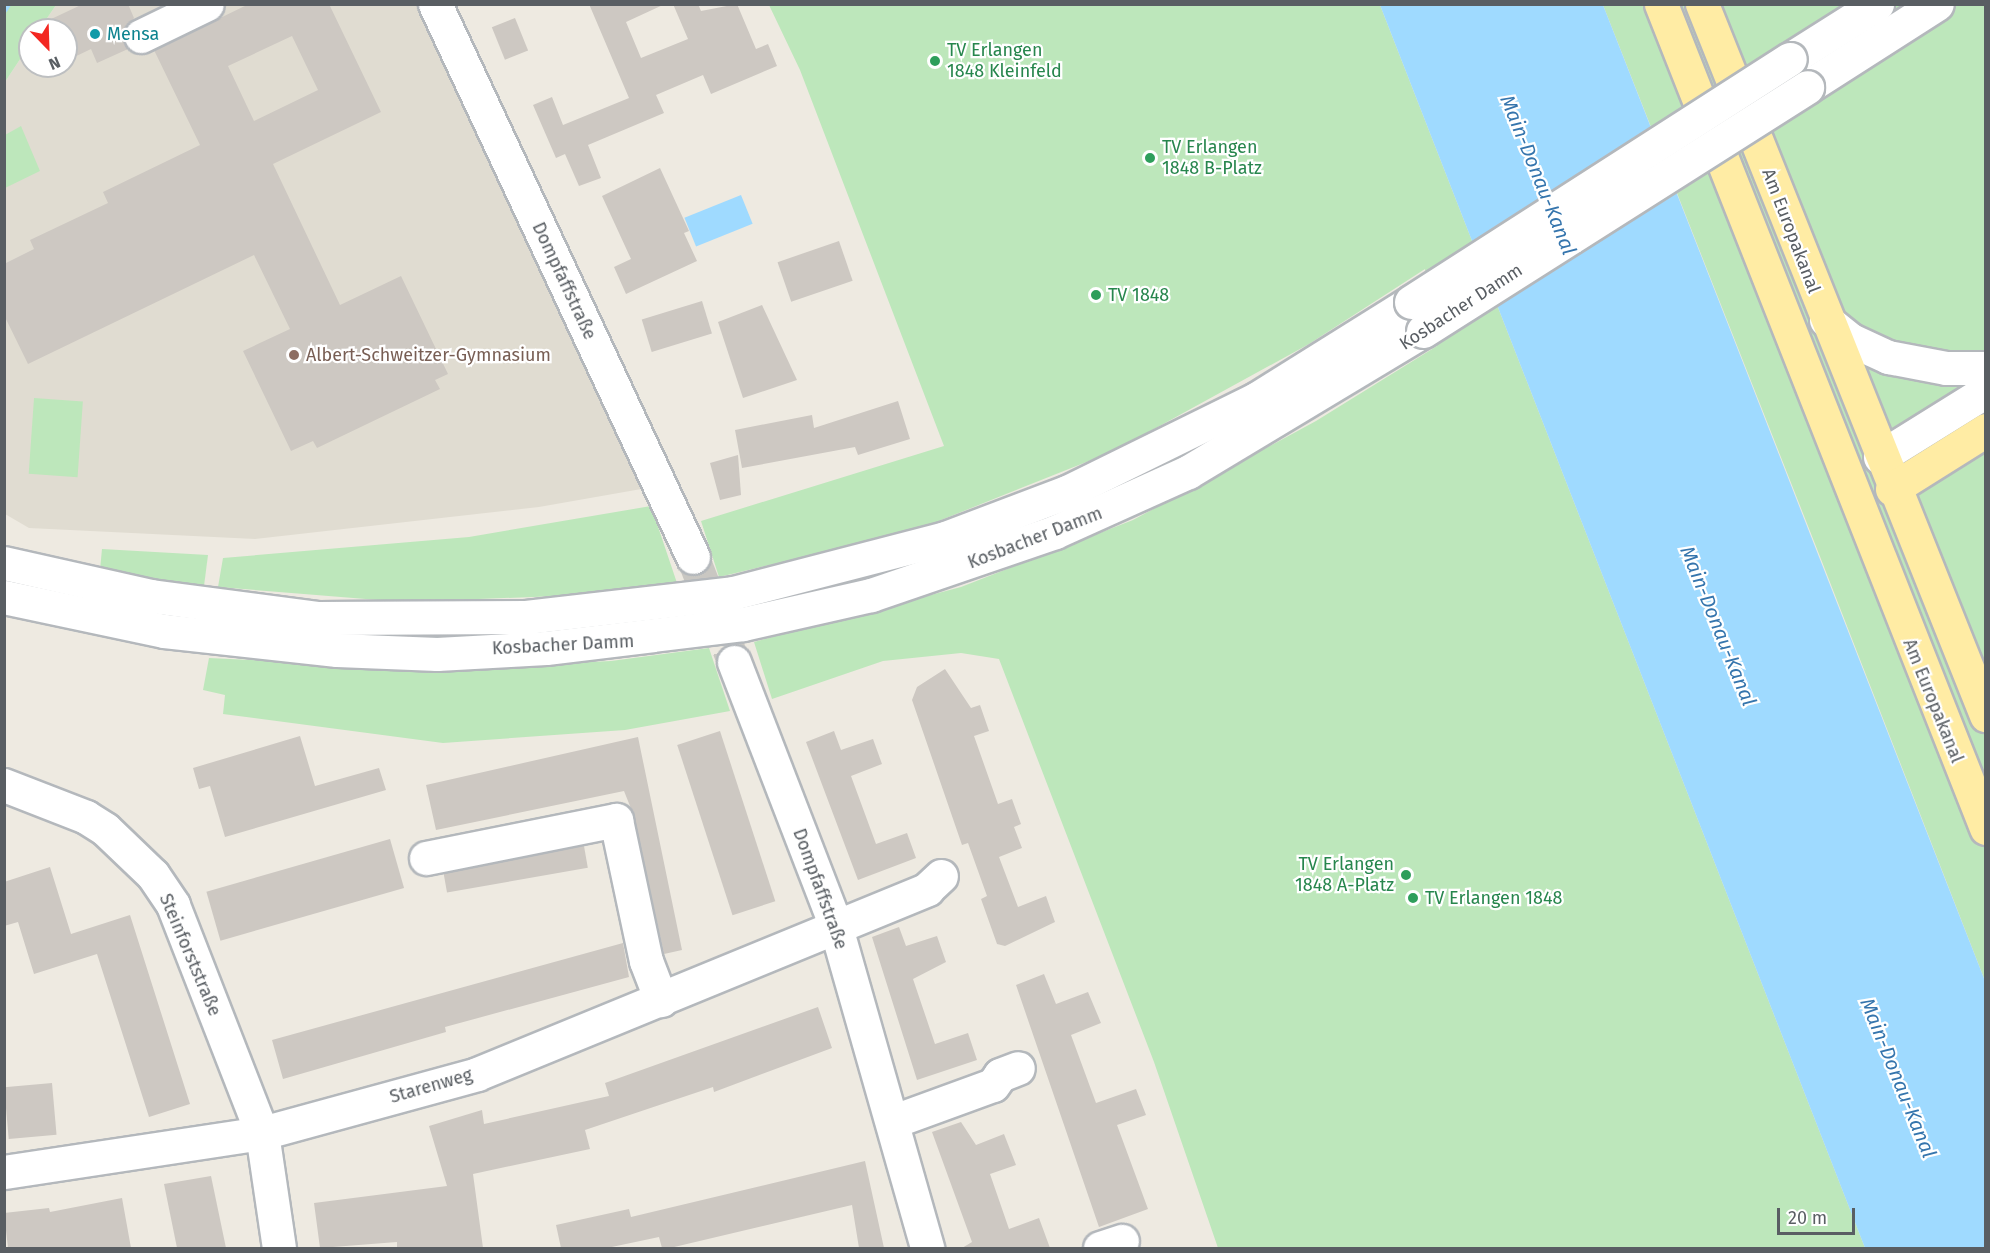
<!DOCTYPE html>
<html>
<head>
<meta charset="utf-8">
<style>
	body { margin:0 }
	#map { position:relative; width:1990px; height:1253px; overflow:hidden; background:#eeeae1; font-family:"Fira Sans",sans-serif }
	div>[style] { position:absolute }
	.education>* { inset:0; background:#e0dcd1 }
	.green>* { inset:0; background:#bde7bb; transform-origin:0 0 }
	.water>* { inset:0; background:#9fdaff; transform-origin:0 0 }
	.stream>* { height:8px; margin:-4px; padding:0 4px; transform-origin:4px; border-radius:4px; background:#9fdaff }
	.building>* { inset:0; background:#cdc8c2; transform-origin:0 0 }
	.minor-tunnel>* { height:33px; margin-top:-16.5px; transform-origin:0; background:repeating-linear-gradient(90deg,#c9c7c2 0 33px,transparent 0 49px) }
	.roads { filter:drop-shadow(2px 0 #b4b8bc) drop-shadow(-2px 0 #b4b8bc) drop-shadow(0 2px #b4b8bc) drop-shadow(0 -2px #b4b8bc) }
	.minor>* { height:33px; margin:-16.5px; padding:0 16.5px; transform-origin:16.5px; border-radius:16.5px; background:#fff }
	.major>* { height:33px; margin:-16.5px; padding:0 16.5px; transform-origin:16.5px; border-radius:16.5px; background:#ffeca4 }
	.bridges { filter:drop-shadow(2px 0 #b4b8bc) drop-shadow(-2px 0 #b4b8bc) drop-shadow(0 2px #b4b8bc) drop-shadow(0 -2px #b4b8bc) }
	.minor-bridge>* { height:33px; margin:-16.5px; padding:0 16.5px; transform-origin:16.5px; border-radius:16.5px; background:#fff }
	.dots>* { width:16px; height:16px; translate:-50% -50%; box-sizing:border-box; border:3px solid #fff; border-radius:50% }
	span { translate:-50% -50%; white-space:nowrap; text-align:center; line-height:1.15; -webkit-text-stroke:4.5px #fff; paint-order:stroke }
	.culture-label { font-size:18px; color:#0d838f }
	.left { translate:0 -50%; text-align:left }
	.leisure-label { font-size:18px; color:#27864d }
	.right { translate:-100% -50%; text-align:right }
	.street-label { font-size:18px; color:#595e63 }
	.education-label { font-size:18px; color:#785e54 }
	.water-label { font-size:20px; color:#3575ad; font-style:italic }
	.frame { position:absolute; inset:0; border:6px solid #595e63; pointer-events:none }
	.north { position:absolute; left:18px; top:18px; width:60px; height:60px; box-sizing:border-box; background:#fff; border:2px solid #bdbfc1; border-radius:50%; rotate:157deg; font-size:16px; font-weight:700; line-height:24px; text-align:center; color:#595e63 }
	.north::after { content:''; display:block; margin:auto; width:21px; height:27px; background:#f32721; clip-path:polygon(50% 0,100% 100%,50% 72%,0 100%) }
	.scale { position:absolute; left:1777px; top:1208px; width:78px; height:27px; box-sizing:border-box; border:3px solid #595e63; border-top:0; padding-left:8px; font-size:18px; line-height:21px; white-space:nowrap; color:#595e63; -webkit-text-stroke:4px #fff; paint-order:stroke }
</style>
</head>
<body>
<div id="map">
	<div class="education">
		<i style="clip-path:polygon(56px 5px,420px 5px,647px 488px,539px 507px,255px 539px,29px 528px,5px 514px,5px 82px,30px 44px,30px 66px,66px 66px,66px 30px,39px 30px)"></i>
	</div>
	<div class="green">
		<i style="clip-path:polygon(5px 5px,56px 5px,39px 30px,30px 30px,30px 44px,5px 82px)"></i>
		<i style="clip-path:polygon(769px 5px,1380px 5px,1865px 1248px,1218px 1248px,1154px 1062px,999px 659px,961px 653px,883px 661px,772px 699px,754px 642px,961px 587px,1133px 520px,1316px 421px,1437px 346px,1425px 269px,1309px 344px,1114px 451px,916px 530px,719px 577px,701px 521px,944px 446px,800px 70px)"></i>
		<i style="clip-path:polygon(1603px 5px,1985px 5px,1985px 981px,1819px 554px)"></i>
		<i style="clip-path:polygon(21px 126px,40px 171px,5px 188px,5px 135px)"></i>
		<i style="left:34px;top:398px;width:49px;height:76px;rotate:4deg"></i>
		<i style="clip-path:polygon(651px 506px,677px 583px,583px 595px,403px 602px,218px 587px,223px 558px,469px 537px)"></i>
		<i style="clip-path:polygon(102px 549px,208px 555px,204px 586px,100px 570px)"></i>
		<i style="clip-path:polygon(709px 648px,730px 711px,625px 730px,443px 743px,223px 714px,225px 695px,203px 690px,209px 658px,442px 669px,611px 661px)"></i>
	</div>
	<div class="water">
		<i style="clip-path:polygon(1380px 5px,1603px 5px,1985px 981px,1985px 1248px,1865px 1248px)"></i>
		<i style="left:741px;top:195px;width:31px;height:61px;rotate:68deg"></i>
	</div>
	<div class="stream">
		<i style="left:4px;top:9px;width:6px;rotate:-59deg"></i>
	</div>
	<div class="building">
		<i style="clip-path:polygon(83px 4px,128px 4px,134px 18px,122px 34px,128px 49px,97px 63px,91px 49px,66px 61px,66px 30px,28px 30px)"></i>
		<i style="clip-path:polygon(evenodd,249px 4px,329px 4px,381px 112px,273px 164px,340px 305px,401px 276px,448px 374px,435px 380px,440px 389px,317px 448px,313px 441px,291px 451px,243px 351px,290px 329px,254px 255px,28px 364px,4px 315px,4px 264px,34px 249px,30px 240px,108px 203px,103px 192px,200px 145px,154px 50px,249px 4px,292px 36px,318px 90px,254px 121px,228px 66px,292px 36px)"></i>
		<i style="clip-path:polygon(589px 4px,665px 4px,626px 22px,641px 58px,688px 39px,673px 4px,698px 4px,701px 11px,737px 4px,756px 49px,768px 44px,777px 66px,711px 94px,703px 75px,656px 95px,664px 113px,588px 145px,601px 178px,579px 186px,565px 154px,556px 158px,533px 105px,552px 97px,563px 125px,629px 98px)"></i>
		<i style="left:515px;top:18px;width:35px;height:25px;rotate:68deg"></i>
		<i style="clip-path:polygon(660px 168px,689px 231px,684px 233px,697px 261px,626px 294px,614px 267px,631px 259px,602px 196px)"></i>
		<i style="left:839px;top:241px;width:42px;height:65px;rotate:71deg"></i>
		<i style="left:702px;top:301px;width:34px;height:63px;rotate:73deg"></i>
		<i style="clip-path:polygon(762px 305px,797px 380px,743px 398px,718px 322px)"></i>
		<i style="clip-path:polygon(898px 401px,910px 439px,858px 455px,855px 447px,742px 468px,735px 430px,812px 415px,814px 428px)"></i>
		<i style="clip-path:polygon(738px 455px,741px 495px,720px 500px,710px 463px)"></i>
		<i style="clip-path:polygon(945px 669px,971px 708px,980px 705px,989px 731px,974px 736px,998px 804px,1012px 799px,1021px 824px,1014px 827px,1022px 848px,999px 857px,1018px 907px,1046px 896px,1055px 922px,1005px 946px,997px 944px,981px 899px,987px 896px,968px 843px,962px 845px,912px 700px,917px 687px)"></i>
		<i style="left:720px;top:731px;width:179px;height:45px;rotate:72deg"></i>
		<i style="clip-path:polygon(834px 731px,841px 750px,873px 739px,882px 764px,851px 776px,876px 844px,907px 833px,916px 858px,858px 880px,806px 742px)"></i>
		<i style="clip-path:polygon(300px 736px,315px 786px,379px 768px,386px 790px,225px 837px,210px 786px,199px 789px,193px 768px)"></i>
		<i style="clip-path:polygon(638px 737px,682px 950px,664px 954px,634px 816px,624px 791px,436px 830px,426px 785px)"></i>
		<i style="left:390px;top:839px;width:51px;height:191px;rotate:74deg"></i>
		<i style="left:584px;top:846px;width:22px;height:143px;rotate:80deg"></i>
		<i style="clip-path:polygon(50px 867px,71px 934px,130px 915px,190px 1104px,149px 1117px,97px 954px,34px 974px,18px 922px,4px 926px,4px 882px)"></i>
		<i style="clip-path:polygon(899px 927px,906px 946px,937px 936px,946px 962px,913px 979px,935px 1044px,968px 1033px,977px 1060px,917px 1080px,872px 937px)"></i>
		<i style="clip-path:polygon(623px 943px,629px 977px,445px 1027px,446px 1032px,283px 1079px,272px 1040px)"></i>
		<i style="clip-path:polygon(1044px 974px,1056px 1004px,1088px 992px,1101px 1023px,1071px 1035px,1096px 1103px,1136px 1089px,1146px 1115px,1117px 1125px,1148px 1209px,1099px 1227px,1016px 985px)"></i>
		<i style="clip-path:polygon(818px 1007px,832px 1048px,714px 1092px,713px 1087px,585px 1130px,590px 1149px,473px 1174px,483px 1248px,397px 1248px,397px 1242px,320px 1248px,314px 1203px,447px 1186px,429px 1126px,482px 1110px,484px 1124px,609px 1096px,605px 1083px)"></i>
		<i style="left:52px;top:1083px;width:52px;height:48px;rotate:85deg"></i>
		<i style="clip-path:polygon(961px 1122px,976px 1145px,1004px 1134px,1016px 1165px,990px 1174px,1009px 1229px,1039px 1218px,1050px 1248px,962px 1248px,972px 1242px,932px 1132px)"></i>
		<i style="clip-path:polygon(865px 1161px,884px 1248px,859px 1248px,852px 1205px,670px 1248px,662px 1248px,659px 1237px,607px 1248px,561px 1248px,556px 1225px,629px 1209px,631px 1217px)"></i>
		<i style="clip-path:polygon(211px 1176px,226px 1248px,177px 1248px,164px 1184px)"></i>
		<i style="clip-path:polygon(122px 1198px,131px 1248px,8px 1248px,4px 1213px,49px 1208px,50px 1212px)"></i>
	</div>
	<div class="minor-tunnel">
		<i style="left:693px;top:557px;width:113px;rotate:68.7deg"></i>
	</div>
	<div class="roads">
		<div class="minor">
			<i style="left:435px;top:4px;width:610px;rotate:64.99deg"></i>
			<i style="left:141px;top:36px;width:73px;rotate:-25.9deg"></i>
			<i style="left:1790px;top:59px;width:103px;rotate:-32.3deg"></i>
			<i style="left:1807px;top:87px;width:154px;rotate:-32.6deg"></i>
			<i style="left:1826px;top:320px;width:32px;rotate:39deg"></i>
			<i style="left:1851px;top:340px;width:41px;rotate:24.7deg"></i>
			<i style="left:1888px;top:357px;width:59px;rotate:10.7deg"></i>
			<i style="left:1946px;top:368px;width:40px"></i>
			<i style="left:1880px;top:457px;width:125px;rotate:-31.9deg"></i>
			<i style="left:4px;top:563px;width:151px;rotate:12.7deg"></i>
			<i style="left:151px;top:596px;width:167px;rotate:7.5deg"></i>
			<i style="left:317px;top:618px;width:209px;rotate:-0.3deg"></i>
			<i style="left:526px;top:617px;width:208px;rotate:-6.6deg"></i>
			<i style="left:733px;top:593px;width:219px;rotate:-14.5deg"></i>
			<i style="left:945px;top:538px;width:130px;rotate:-20.7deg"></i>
			<i style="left:1067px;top:492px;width:211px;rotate:-26.2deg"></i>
			<i style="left:1256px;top:399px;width:183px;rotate:-32deg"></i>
			<i style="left:4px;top:597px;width:164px;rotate:12deg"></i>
			<i style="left:164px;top:631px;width:174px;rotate:6.3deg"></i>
			<i style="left:337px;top:650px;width:100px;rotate:2.3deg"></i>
			<i style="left:437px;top:654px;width:109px;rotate:-3.2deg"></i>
			<i style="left:546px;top:648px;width:198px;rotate:-6.9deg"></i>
			<i style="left:743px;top:624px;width:131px;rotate:-12.8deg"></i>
			<i style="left:871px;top:595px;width:194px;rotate:-18.9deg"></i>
			<i style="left:1055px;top:532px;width:146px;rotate:-24.3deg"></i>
			<i style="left:1188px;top:472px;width:274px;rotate:-31deg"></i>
			<i style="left:734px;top:662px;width:281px;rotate:68.9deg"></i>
			<i style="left:835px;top:924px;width:337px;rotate:74.1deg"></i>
			<i style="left:4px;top:785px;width:88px;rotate:21.3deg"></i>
			<i style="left:86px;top:817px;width:22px;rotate:32deg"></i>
			<i style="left:105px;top:829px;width:66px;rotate:43.8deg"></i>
			<i style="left:153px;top:875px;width:36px;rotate:56deg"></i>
			<i style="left:173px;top:905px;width:245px;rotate:68.7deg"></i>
			<i style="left:262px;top:1133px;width:116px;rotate:81.6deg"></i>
			<i style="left:426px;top:858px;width:194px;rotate:-11.3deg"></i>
			<i style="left:616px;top:820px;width:144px;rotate:78deg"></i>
			<i style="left:646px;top:961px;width:42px;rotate:69deg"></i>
			<i style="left:894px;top:1121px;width:105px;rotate:-20deg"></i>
			<i style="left:993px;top:1085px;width:12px;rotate:-55deg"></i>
			<i style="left:1000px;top:1075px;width:19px;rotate:-21deg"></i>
			<i style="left:4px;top:1172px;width:261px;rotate:-8.6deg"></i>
			<i style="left:262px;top:1133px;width:223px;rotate:-15.3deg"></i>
			<i style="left:477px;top:1074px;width:487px;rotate:-22.3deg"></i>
			<i style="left:927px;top:889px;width:19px;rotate:-43deg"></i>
			<i style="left:1100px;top:1248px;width:23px;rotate:-18deg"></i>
		</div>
		<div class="major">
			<i style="left:1661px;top:4px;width:886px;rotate:68.47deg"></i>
			<i style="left:1702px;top:4px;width:766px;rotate:68.23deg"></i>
			<i style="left:1892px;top:489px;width:111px;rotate:-32.1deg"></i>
		</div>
	</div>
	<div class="bridges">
		<div class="minor-bridge">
			<i style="left:1411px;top:302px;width:450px;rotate:-32.7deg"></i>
			<i style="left:1423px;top:331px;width:455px;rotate:-32.4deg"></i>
		</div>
	</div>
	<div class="dots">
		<i style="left:95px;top:34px;background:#0f9aa8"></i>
		<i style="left:935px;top:61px;background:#2e9e5b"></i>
		<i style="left:1150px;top:158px;background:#2e9e5b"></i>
		<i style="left:1096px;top:295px;background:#2e9e5b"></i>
		<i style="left:294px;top:355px;background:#8d6e63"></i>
		<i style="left:1406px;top:875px;background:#2e9e5b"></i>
		<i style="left:1413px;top:898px;background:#2e9e5b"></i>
	</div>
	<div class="culture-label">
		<span class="left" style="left:107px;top:34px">Mensa</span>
	</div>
	<div class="leisure-label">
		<span class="left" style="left:947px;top:61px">TV Erlangen<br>1848 Kleinfeld</span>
		<span class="left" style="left:1162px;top:158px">TV Erlangen<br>1848 B-Platz</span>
		<span class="left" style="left:1108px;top:295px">TV 1848</span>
		<span class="right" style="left:1394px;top:875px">TV Erlangen<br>1848 A-Platz</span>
		<span class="left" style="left:1425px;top:898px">TV Erlangen 1848</span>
	</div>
	<div class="street-label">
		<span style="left:1791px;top:231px;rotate:69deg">Am Europakanal</span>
		<span style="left:564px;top:281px;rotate:65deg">Dompfaffstraße</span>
		<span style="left:1461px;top:307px;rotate:-33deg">Kosbacher Damm</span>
		<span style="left:1035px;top:538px;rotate:-21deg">Kosbacher Damm</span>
		<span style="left:563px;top:645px;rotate:-3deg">Kosbacher Damm</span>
		<span style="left:1933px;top:701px;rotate:68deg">Am Europakanal</span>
		<span style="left:820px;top:889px;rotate:70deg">Dompfaffstraße</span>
		<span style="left:190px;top:955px;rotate:67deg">Steinforststraße</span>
		<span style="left:431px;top:1086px;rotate:-16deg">Starenweg</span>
	</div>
	<div class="education-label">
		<span class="left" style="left:306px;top:355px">Albert-Schweitzer-Gymnasium</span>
	</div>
	<div class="water-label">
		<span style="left:1538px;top:175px;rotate:68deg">Main-Donau-Kanal</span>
		<span style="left:1718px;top:626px;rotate:68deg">Main-Donau-Kanal</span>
		<span style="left:1898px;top:1078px;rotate:68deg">Main-Donau-Kanal</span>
	</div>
	<div class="frame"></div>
	<div class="north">N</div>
	<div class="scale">20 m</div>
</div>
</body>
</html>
